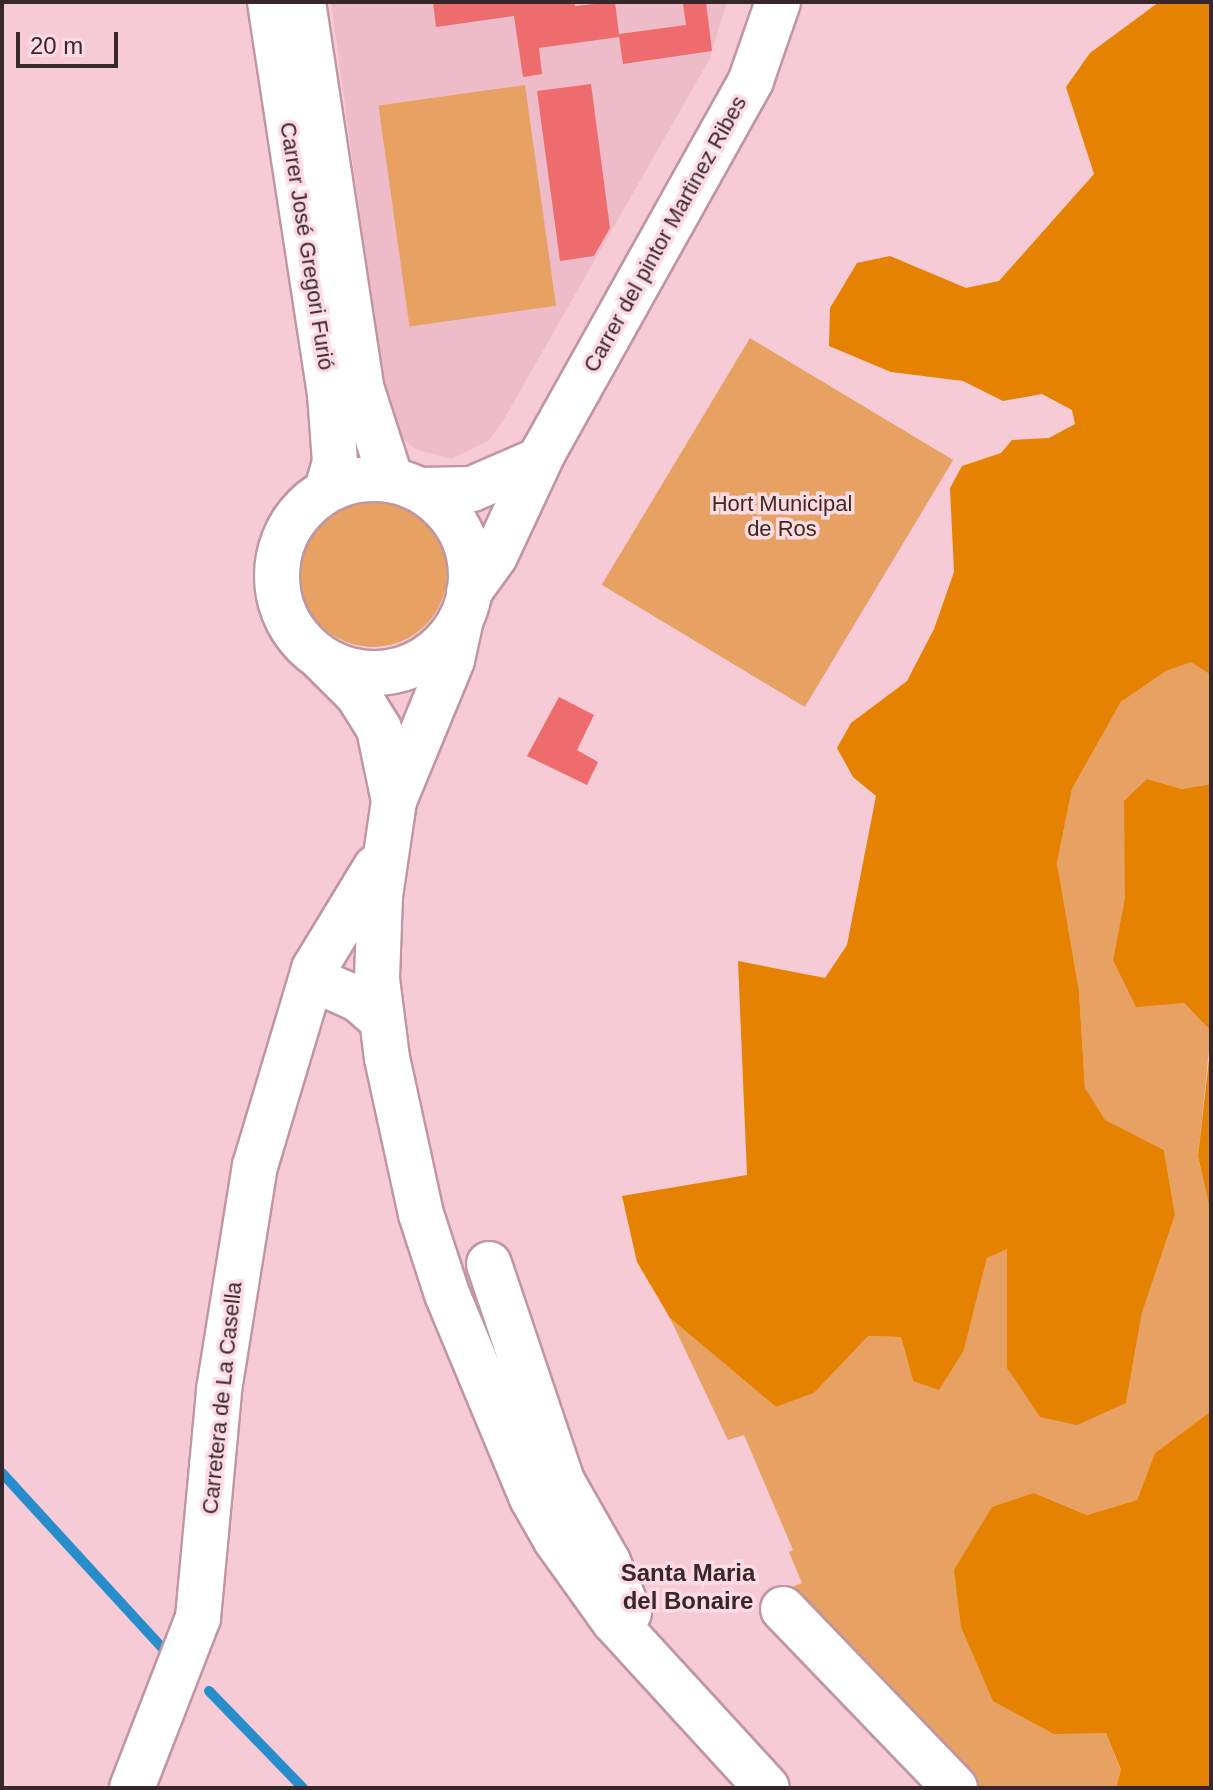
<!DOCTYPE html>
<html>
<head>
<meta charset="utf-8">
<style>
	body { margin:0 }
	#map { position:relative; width:1213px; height:1790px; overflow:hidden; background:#f6cbd6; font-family:Helvetica,sans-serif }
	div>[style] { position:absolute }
	.built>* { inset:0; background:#eebcc9 }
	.green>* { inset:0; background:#e7a163; transform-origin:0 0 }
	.round { border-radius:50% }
	.forest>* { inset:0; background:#e58202 }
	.stream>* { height:10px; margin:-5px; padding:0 5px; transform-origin:5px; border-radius:5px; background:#278dcb }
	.building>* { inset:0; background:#ee6b6e }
	.roads { filter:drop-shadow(2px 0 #bf96a1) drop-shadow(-2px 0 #bf96a1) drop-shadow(0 2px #bf96a1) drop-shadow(0 -2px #bf96a1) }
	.minor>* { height:44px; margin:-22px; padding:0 22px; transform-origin:22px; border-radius:22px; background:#fff }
	.minor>.ring { margin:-22px; padding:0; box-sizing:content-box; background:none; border:44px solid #fff; border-radius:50% }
	span { translate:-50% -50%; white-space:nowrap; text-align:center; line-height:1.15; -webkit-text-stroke:7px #fedbe4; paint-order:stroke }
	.street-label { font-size:22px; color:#37272b }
	.park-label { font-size:22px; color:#3d2b1b }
	.neighbourhood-label { font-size:24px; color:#37272b; font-weight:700 }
	.frame { position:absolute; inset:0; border:4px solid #37272b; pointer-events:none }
	.scale { position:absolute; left:16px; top:32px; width:102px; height:36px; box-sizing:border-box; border:4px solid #37272b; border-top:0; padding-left:10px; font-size:24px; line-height:28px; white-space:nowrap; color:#37272b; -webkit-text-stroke:6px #fedbe4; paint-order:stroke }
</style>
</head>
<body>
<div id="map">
	<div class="built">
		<i style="clip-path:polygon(331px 2px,727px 2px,709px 60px,503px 421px,488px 441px,451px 459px,415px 449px,401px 437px,386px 405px)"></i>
	</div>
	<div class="green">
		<i style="left:525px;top:85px;width:223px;height:148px;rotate:82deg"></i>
		<i style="left:750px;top:338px;width:237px;height:288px;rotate:31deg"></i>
		<i class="round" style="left:299px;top:499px;width:148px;height:148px"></i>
		<i style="clip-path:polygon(1191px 661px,1211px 675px,1211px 784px,1182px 789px,1147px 779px,1125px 852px,1125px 897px,1113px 960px,1184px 1003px,1211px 1031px,1198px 1156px,1209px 1205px,1211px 1411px,1155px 1453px,1137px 1500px,1087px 1515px,1034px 1493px,1054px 1733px,1106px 1733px,1121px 1771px,1116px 1788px,967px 1788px,783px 1591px,802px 1583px,789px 1552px,793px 1550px,744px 1435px,728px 1440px,670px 1318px,776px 1407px,814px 1393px,867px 1336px,901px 1337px,913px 1381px,964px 1350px,987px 1258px,1007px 1248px,1010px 1305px,1126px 1403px,1142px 1313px,1175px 1215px,1164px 1150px,1104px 1120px,1085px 1088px,1079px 991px,1057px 863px,1072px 789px,1121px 702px,1166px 671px)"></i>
	</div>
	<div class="forest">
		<i style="clip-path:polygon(1159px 2px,1211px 2px,1211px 675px,1191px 662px,1166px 671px,1121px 702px,1072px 789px,1057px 863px,1079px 991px,1085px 1088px,1105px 1120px,1164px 1150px,1175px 1215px,1142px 1313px,1126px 1403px,1077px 1425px,1040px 1417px,1007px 1368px,1007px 1249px,987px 1258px,964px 1350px,939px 1390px,913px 1381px,901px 1337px,868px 1336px,814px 1393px,776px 1407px,670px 1318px,637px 1262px,622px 1196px,747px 1175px,738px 961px,825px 978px,847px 945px,876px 796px,853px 777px,837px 748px,851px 723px,907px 681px,934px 629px,954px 572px,950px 488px,962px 466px,1001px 453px,1012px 440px,1049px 438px,1075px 424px,1072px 410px,1042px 394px,1003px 401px,963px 381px,891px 372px,829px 346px,830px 308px,857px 263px,890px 256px,966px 288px,999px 281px,1094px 174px,1066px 87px,1090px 53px)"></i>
		<i style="clip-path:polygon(1147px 779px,1182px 789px,1211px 784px,1211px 1031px,1184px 1003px,1136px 1007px,1113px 960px,1125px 897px,1124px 801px)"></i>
		<i style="clip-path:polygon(1211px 1042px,1211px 1286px,1209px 1205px,1198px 1156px)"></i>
		<i style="clip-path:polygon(1211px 1411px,1211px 1788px,1116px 1788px,1121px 1770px,1106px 1733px,1054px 1734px,993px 1701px,961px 1627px,954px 1570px,992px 1507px,1034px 1493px,1087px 1515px,1137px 1500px,1155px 1453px)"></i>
	</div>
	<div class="stream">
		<i style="left:2px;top:1473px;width:244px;rotate:47.5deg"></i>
		<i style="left:209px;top:1691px;width:135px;rotate:45.9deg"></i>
	</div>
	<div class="building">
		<i style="clip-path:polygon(433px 2px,574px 2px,575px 6px,615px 2px,619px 34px,686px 25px,683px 4px,706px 2px,712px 51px,623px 64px,619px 37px,539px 48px,542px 74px,523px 77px,514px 16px,436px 27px)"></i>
		<i style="clip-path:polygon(591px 84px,610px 228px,594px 256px,560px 261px,537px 91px)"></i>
		<i style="clip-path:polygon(559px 697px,594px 715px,577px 750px,598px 762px,587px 785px,527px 756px)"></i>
	</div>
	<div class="roads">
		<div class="minor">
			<i style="left:270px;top:2px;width:397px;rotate:81.3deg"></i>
			<i style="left:330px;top:394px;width:68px;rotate:85.8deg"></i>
			<i style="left:335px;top:462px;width:29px;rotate:106deg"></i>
			<i style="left:303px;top:2px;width:392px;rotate:81.4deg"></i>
			<i style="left:362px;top:390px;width:95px;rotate:72.1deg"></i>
			<i class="ring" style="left:277px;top:479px;width:150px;height:150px"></i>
			<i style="left:421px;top:490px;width:51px;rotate:-1.1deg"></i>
			<i style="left:472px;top:489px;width:73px;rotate:-23.4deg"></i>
			<i style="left:469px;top:592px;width:44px;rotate:-54.2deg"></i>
			<i style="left:495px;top:556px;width:116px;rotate:-65deg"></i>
			<i style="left:544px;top:451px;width:425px;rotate:-60.8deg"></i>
			<i style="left:751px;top:80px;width:83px;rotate:-70.9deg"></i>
			<i style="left:461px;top:619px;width:42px;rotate:102.4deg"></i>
			<i style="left:452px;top:660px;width:152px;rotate:112.4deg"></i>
			<i style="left:394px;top:801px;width:96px;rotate:98.4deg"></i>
			<i style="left:380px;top:896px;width:83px;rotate:92.1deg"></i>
			<i style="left:377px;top:979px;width:80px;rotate:82.8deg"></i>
			<i style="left:387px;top:1058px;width:160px;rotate:77.7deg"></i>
			<i style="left:421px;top:1214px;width:84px;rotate:72deg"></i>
			<i style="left:447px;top:1294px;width:221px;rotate:67.4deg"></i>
			<i style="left:532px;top:1498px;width:48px;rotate:60.3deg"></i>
			<i style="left:556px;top:1540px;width:100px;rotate:54.4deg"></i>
			<i style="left:614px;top:1621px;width:226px;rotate:47.5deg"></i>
			<i style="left:322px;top:659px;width:51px;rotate:45deg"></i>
			<i style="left:358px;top:695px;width:40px;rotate:58deg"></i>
			<i style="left:379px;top:729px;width:74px;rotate:78.2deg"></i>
			<i style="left:326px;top:985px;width:36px;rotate:24deg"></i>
			<i style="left:359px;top:1000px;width:30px;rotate:41deg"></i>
			<i style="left:489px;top:1264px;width:229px;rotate:71.4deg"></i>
			<i style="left:562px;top:1481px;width:93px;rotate:60.4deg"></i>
			<i style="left:608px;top:1562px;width:55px;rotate:67.6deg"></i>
			<i style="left:783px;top:1609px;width:248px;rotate:46.1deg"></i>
			<i style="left:132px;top:1788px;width:182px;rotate:-68.8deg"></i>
			<i style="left:198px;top:1618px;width:229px;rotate:-84.7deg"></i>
			<i style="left:219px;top:1390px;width:227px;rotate:-80.9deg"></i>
			<i style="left:255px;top:1166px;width:206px;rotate:-73.3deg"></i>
			<i style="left:314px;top:969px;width:119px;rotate:-58.7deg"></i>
		</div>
	</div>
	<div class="street-label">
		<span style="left:665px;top:234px;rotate:-61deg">Carrer del pintor Martinez Ribes</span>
		<span style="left:307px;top:246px;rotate:81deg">Carrer José Gregori Furió</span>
		<span style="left:222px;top:1398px;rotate:-84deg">Carretera de La Casella</span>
	</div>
	<div class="park-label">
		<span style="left:782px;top:516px">Hort Municipal<br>de Ros</span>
	</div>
	<div class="neighbourhood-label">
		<span style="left:688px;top:1587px">Santa Maria<br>del Bonaire</span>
	</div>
	<div class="frame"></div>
	<div class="scale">20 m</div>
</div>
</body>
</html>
